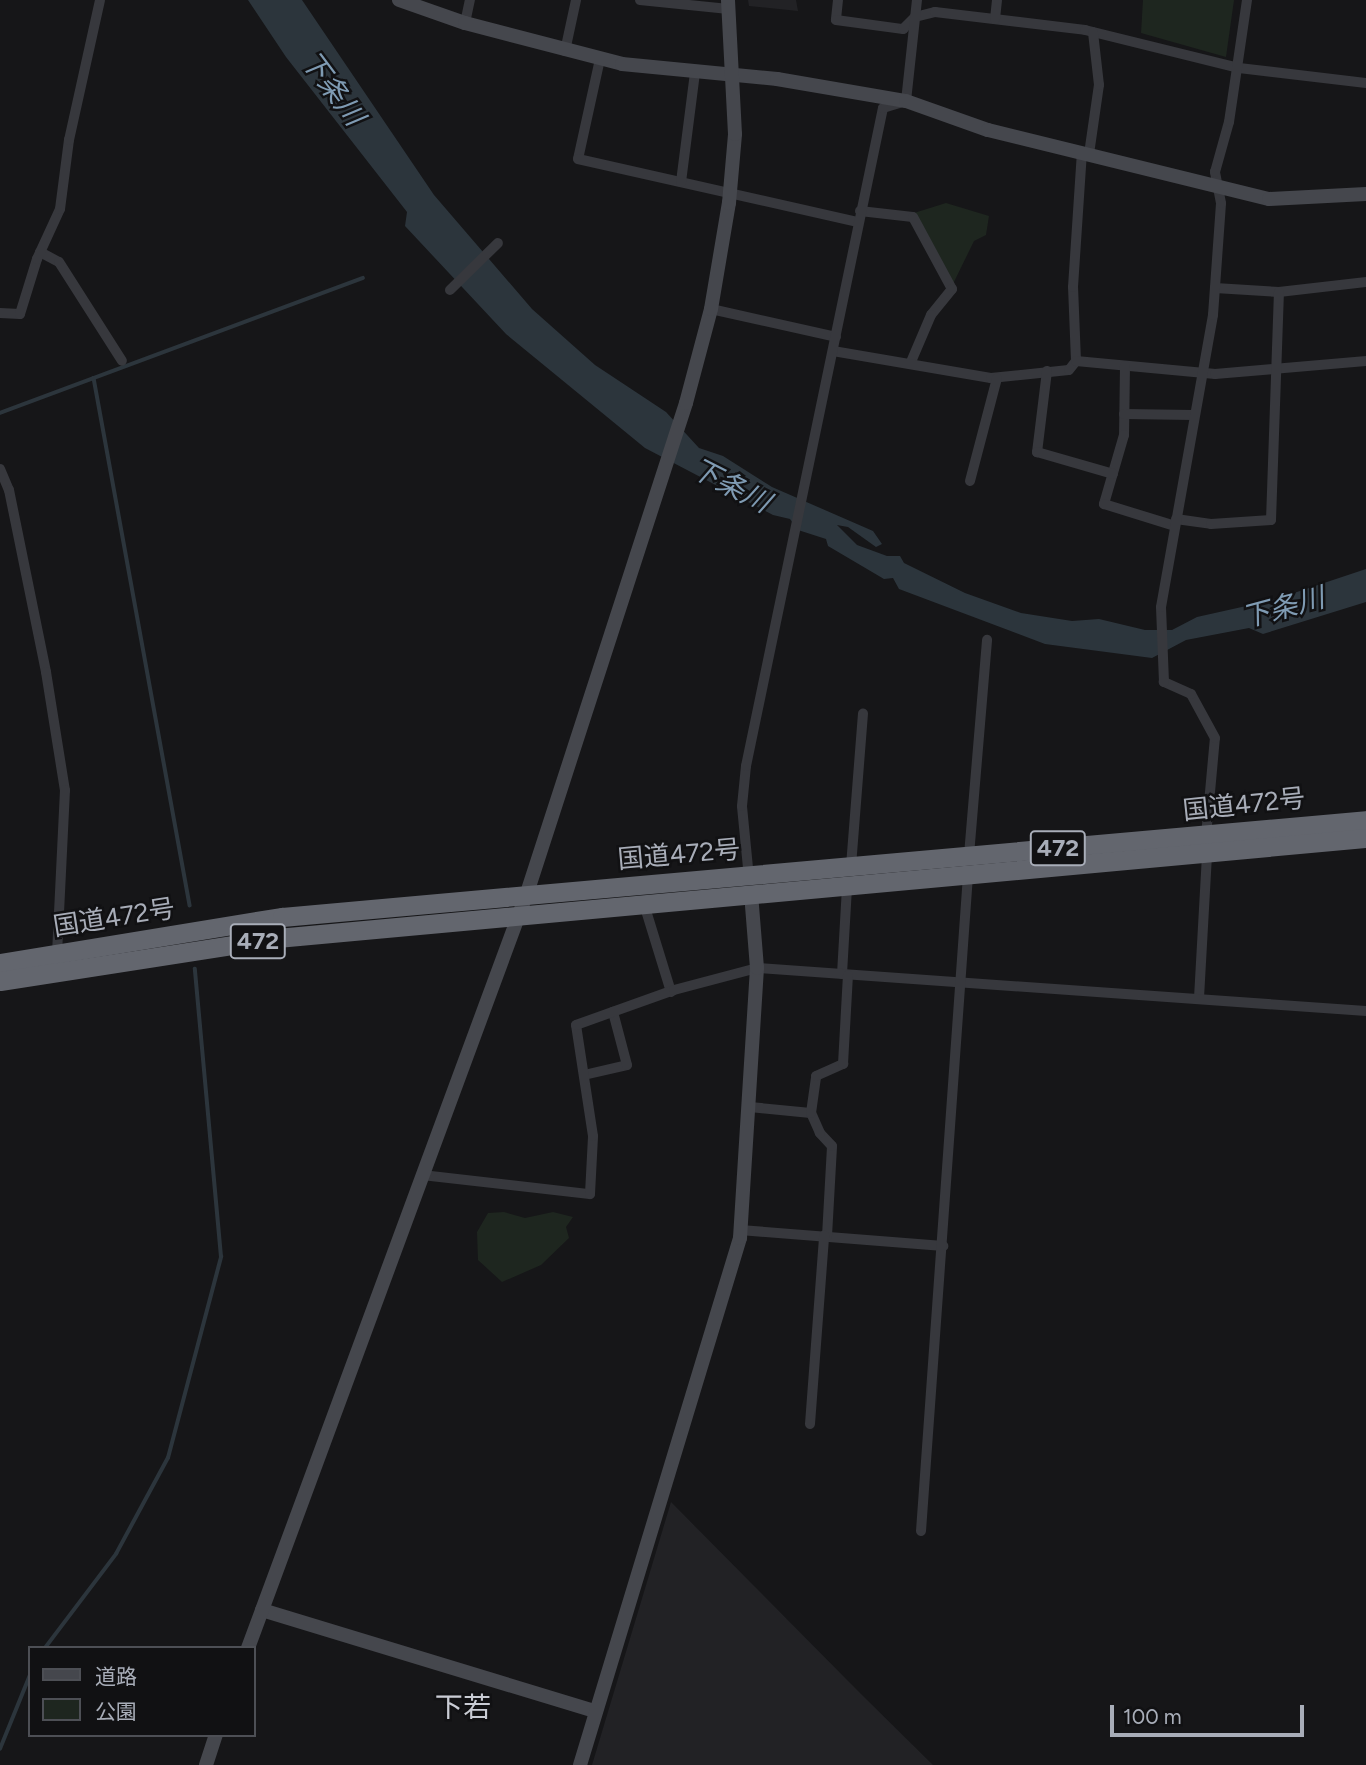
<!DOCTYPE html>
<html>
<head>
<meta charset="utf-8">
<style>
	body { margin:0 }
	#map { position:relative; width:1366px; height:1765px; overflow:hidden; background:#161618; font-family:Figtree,"Noto Sans JP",sans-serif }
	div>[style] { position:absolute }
	.built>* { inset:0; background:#222225 }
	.green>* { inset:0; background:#1e261f }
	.water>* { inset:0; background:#2c353c }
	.stream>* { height:3.5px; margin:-1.75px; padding:0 1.75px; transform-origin:1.75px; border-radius:1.75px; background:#2c353c }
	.street>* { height:10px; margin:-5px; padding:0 5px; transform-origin:5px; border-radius:5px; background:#37383d }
	.secondary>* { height:14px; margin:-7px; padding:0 7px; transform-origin:7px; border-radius:7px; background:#45474d }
	.highway>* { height:19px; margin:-9.5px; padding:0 9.5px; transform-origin:9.5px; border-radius:9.5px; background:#63666e }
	span { translate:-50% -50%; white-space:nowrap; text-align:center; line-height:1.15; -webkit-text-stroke:5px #111113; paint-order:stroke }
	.shield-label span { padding:2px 5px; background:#111113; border:2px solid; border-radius:5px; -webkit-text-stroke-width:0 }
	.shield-label { font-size:24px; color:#a8adb8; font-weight:700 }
	.street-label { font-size:26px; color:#a8adb8 }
	.water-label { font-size:28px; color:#7f9bb3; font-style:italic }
	.neighbourhood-label { font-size:28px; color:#c9ccd4 }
	.legend { position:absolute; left:28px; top:1646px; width:228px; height:91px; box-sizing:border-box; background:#111113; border:2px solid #4d4f55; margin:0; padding:9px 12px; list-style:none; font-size:21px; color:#a8adb8 }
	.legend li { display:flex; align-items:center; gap:14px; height:35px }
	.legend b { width:35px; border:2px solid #4d4f55 }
	.scale { position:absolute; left:1110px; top:1705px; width:194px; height:32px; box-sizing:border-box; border:4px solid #a8adb8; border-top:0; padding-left:9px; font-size:21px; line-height:24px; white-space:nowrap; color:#a8adb8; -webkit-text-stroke:5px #111113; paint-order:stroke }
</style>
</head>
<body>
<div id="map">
	<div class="built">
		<i style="clip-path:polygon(748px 0,796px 0,798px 11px,749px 6px)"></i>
		<i style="clip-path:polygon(671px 1502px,860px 1693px,933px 1765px,592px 1765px)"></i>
	</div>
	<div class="green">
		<i style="clip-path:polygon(1143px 0,1234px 0,1226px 57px,1141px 33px)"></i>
		<i style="clip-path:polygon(946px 203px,989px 216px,986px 235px,974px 241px,953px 284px,914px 213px)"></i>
		<i style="clip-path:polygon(504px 1212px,525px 1218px,553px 1212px,573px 1217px,566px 1227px,569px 1238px,541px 1265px,502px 1282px,478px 1260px,477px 1232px,488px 1213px)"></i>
	</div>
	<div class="water">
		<i style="clip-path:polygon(248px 0,302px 0,434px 195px,532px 309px,595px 365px,666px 412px,699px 448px,723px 456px,772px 487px,873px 531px,882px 544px,876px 547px,848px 527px,837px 525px,857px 545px,887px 556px,900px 556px,904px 563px,965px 593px,1021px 613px,1072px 621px,1099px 619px,1145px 630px,1172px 630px,1197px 617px,1273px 600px,1366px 569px,1366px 602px,1263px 634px,1249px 628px,1186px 640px,1152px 658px,1045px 644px,899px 589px,893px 578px,884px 579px,828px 546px,826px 539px,798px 530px,790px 519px,773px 515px,645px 448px,506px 334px,405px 226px,407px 212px,286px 57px)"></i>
	</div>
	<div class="stream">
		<i style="left:94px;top:378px;width:536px;rotate:79.68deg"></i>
		<i style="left:0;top:413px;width:387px;rotate:-20.4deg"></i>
		<i style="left:45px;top:1648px;width:118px;rotate:-52.9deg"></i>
		<i style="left:116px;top:1554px;width:109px;rotate:-61.6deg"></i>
		<i style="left:168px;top:1458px;width:208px;rotate:-75.2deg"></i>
		<i style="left:221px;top:1257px;width:289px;rotate:-95.2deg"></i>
		<i style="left:0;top:1749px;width:80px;rotate:-67.9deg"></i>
	</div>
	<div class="street">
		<i style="left:640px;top:0;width:89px;rotate:5.8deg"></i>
		<i style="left:838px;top:0;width:20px;rotate:96deg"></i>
		<i style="left:836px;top:20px;width:68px;rotate:7.7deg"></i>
		<i style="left:903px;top:29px;width:17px;rotate:-45deg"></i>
		<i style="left:915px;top:17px;width:21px;rotate:-14deg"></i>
		<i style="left:935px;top:12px;width:151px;rotate:6.8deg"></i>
		<i style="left:1085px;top:30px;width:159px;rotate:13.9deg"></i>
		<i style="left:1239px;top:68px;width:128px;rotate:6.7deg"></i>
		<i style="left:995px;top:19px;width:19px;rotate:-84deg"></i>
		<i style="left:465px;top:23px;width:24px;rotate:-78deg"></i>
		<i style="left:565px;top:51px;width:52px;rotate:-77.8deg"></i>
		<i style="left:600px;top:59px;width:102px;rotate:102.4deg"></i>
		<i style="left:578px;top:159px;width:286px;rotate:12.7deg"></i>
		<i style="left:1089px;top:154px;width:70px;rotate:-81.8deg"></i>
		<i style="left:1099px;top:85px;width:53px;rotate:-96.5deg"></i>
		<i style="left:681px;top:182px;width:110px;rotate:-82.7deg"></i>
		<i style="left:860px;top:211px;width:53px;rotate:6.5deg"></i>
		<i style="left:913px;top:217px;width:82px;rotate:61.6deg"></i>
		<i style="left:952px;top:289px;width:33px;rotate:129deg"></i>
		<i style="left:931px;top:315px;width:51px;rotate:113.1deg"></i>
		<i style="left:40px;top:252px;width:21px;rotate:28deg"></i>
		<i style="left:59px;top:262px;width:117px;rotate:57.5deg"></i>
		<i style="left:1215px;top:288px;width:64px;rotate:3.6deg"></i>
		<i style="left:1279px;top:292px;width:88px;rotate:-6.6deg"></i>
		<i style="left:450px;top:290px;width:67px;rotate:-44.4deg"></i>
		<i style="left:711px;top:309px;width:128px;rotate:12.6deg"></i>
		<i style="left:0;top:313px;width:20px;rotate:3deg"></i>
		<i style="left:20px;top:314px;width:58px;rotate:-72.8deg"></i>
		<i style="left:37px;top:259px;width:55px;rotate:-65.3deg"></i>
		<i style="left:60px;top:209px;width:70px;rotate:-82.6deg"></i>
		<i style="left:69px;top:140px;width:143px;rotate:-77.5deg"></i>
		<i style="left:833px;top:351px;width:160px;rotate:9.7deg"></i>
		<i style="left:991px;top:378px;width:78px;rotate:-5.9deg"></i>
		<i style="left:1069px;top:370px;width:11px;rotate:-52deg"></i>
		<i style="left:1076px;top:361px;width:74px;rotate:-92.3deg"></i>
		<i style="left:1073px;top:287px;width:135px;rotate:-86.2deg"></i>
		<i style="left:1076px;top:361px;width:140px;rotate:5.3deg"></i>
		<i style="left:1215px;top:374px;width:152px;rotate:-4.9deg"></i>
		<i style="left:1125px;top:366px;width:69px;rotate:90.8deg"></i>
		<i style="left:1124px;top:435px;width:72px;rotate:106.2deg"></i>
		<i style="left:1104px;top:504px;width:74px;rotate:17.2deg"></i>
		<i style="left:1047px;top:371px;width:82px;rotate:97deg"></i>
		<i style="left:1037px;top:452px;width:79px;rotate:16.1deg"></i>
		<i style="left:1124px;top:414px;width:69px;rotate:0.8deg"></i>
		<i style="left:0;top:469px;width:23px;rotate:67deg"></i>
		<i style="left:9px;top:490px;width:186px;rotate:78.5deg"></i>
		<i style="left:46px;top:672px;width:120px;rotate:80.9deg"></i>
		<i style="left:65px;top:790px;width:164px;rotate:92.8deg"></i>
		<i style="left:970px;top:481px;width:106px;rotate:-75.3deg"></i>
		<i style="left:1176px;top:519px;width:35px;rotate:8deg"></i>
		<i style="left:1211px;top:524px;width:60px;rotate:-3.8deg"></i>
		<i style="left:1271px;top:520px;width:228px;rotate:-88deg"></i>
		<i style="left:1206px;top:836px;width:98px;rotate:-84.8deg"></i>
		<i style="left:1215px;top:738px;width:50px;rotate:-118.6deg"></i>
		<i style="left:1191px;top:694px;width:30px;rotate:-156deg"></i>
		<i style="left:1164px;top:682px;width:75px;rotate:-92.3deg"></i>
		<i style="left:1161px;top:607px;width:297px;rotate:-79.9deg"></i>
		<i style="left:1213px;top:315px;width:112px;rotate:-85.9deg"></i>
		<i style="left:1221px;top:203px;width:32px;rotate:-101deg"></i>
		<i style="left:1215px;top:172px;width:52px;rotate:-74.4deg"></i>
		<i style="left:1229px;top:122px;width:123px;rotate:-81.6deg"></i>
		<i style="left:969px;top:855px;width:216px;rotate:-85.2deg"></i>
		<i style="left:851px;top:866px;width:153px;rotate:-85.5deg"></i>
		<i style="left:749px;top:878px;width:72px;rotate:-95.6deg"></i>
		<i style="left:742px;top:806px;width:40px;rotate:-84.3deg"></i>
		<i style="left:746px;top:766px;width:672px;rotate:-78.24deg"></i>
		<i style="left:883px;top:108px;width:24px;rotate:-17deg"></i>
		<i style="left:906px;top:101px;width:102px;rotate:-83.8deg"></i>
		<i style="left:644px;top:904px;width:92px;rotate:72.9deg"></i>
		<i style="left:842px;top:974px;width:88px;rotate:-86.7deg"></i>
		<i style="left:1199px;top:998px;width:145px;rotate:-86.8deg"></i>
		<i style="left:584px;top:1075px;width:44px;rotate:-13.1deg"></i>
		<i style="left:627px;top:1065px;width:55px;rotate:-104.8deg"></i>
		<i style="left:750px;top:1107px;width:61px;rotate:5.6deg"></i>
		<i style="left:422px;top:1175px;width:169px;rotate:6.5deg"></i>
		<i style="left:590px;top:1194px;width:58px;rotate:-87deg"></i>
		<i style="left:593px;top:1136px;width:112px;rotate:-98.7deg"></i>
		<i style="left:576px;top:1025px;width:104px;rotate:-19.7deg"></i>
		<i style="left:674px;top:990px;width:86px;rotate:-14.8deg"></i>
		<i style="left:757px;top:968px;width:611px;rotate:4.04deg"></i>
		<i style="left:740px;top:1230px;width:204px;rotate:4.5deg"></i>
		<i style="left:827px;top:1236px;width:90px;rotate:-86.8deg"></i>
		<i style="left:832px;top:1146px;width:18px;rotate:-133deg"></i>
		<i style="left:820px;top:1133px;width:22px;rotate:-114deg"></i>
		<i style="left:811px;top:1113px;width:37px;rotate:-82deg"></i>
		<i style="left:816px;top:1076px;width:30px;rotate:-24deg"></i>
		<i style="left:843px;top:1064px;width:89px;rotate:-86.8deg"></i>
		<i style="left:810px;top:1424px;width:189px;rotate:-85.7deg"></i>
		<i style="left:921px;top:1531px;width:658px;rotate:-85.9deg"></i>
	</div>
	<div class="secondary">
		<i style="left:399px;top:0;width:70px;rotate:19.2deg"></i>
		<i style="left:465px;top:23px;width:162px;rotate:14.6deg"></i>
		<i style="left:622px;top:64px;width:156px;rotate:5.5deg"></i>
		<i style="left:777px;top:79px;width:131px;rotate:9.7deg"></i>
		<i style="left:906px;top:101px;width:87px;rotate:19.5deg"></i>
		<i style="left:988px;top:130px;width:289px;rotate:13.8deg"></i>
		<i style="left:1269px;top:199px;width:97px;rotate:-3deg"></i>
		<i style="left:262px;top:1610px;width:347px;rotate:16.9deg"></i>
		<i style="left:248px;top:1648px;width:805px;rotate:-69.72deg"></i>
		<i style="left:527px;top:893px;width:515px;rotate:-72.02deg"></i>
		<i style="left:686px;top:403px;width:97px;rotate:-75.1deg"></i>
		<i style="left:711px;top:309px;width:108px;rotate:-80.4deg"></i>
		<i style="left:729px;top:203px;width:69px;rotate:-85deg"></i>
		<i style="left:735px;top:134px;width:134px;rotate:-93deg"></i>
		<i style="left:206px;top:1765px;width:32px;rotate:-72deg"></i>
		<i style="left:580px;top:1765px;width:551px;rotate:-73.11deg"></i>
		<i style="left:740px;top:1238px;width:271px;rotate:-86.4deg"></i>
		<i style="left:757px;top:968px;width:74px;rotate:-94.6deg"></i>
	</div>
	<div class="highway">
		<i style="left:0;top:963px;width:286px;rotate:-9.3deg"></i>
		<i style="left:282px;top:917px;width:1088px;rotate:-5.11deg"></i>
		<i style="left:0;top:981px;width:280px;rotate:-8.8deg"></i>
		<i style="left:277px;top:938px;width:1094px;rotate:-5.25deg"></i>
	</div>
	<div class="shield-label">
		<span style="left:1058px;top:848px">472</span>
		<span style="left:258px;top:941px">472</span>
	</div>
	<div class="street-label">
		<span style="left:1244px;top:805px;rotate:-6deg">国道472号</span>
		<span style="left:679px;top:855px;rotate:-5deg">国道472号</span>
		<span style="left:114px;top:918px;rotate:-9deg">国道472号</span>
	</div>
	<div class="water-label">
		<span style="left:333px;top:88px;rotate:53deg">下条川</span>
		<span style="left:731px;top:485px;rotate:27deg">下条川</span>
		<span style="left:1283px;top:607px;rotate:-15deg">下条川</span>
	</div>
	<div class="neighbourhood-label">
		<span style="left:463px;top:1707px">下若</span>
	</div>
	<ul class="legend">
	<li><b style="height:9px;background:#45474d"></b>道路</li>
	<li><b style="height:19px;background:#1e261f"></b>公園</li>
	</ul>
	<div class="scale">100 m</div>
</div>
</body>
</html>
